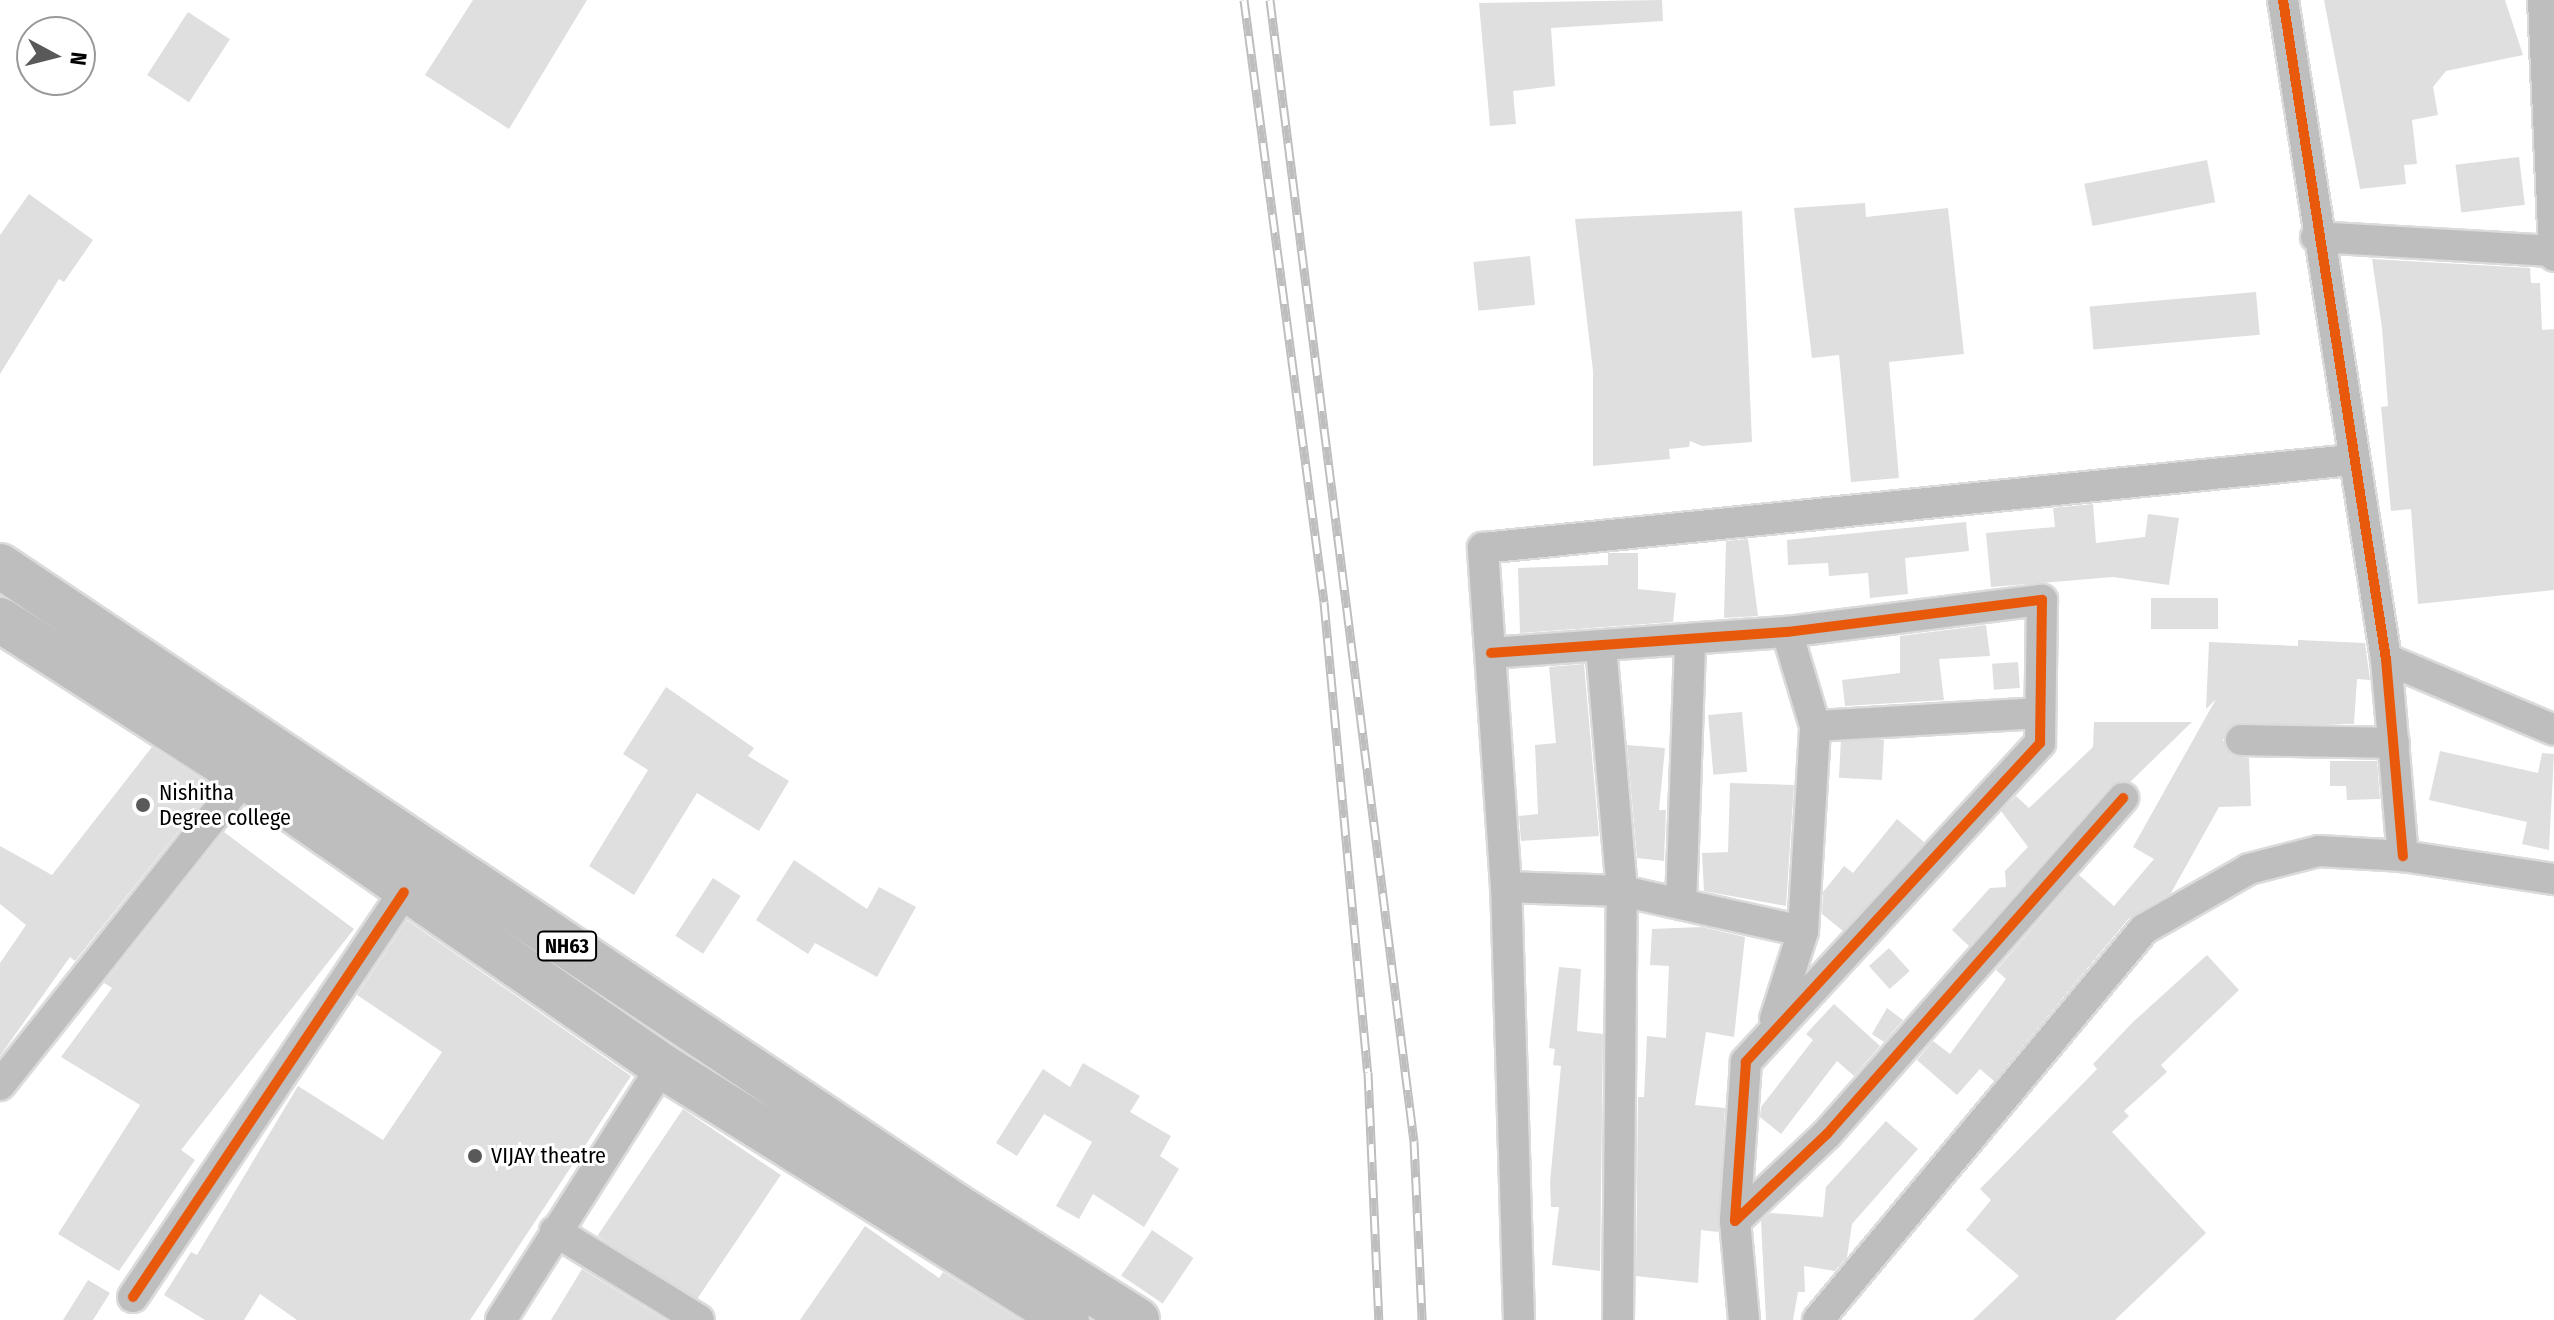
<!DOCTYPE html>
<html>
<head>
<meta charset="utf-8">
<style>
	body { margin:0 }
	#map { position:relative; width:2554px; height:1320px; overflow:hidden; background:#fff; font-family:"Fira Sans Condensed",sans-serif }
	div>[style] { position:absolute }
	.building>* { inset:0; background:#dfdfdf; transform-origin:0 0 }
	.roads { filter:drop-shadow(2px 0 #dbdbdb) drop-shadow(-2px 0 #dbdbdb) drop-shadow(0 2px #dbdbdb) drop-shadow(0 -2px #dbdbdb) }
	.minor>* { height:30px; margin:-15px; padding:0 15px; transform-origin:15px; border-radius:15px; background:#bebebe }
	.trunk>* { height:44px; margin:-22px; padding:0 22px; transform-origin:22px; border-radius:22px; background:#bebebe }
	.rail>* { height:9px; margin-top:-4.5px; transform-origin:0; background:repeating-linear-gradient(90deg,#fff 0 18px,#bebebe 0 36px); box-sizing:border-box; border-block:2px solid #bebebe }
	.cycleway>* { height:10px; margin:-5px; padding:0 5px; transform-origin:5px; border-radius:5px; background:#e8590c }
	.dots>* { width:22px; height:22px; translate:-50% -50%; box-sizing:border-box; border:4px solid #fff; border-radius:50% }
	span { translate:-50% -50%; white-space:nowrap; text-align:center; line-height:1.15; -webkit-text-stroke:6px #fff; paint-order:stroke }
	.shield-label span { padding:2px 6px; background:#fff; border:2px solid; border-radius:6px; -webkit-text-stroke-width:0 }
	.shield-label { font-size:20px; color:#000; font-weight:700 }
	.poi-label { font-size:22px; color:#000 }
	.left { translate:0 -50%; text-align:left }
	.north { position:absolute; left:16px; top:16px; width:80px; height:80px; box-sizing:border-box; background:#fff; border:2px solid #999; border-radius:50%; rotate:97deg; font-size:22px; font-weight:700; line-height:32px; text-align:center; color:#000 }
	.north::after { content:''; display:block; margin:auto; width:28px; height:36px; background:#595959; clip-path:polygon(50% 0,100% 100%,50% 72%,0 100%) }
</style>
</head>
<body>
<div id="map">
	<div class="building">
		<i style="clip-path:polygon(473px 0,587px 0,509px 129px,425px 75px)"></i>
		<i style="clip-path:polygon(1662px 0,1663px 21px,1551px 28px,1555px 86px,1513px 91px,1516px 124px,1490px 126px,1479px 3px)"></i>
		<i style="clip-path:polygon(2324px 0,2505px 0,2523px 55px,2446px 71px,2433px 87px,2438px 115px,2412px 120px,2417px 164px,2404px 165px,2406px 184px,2360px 189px)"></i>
		<i style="left:188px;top:12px;width:50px;height:75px;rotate:33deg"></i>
		<i style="left:2519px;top:157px;width:48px;height:64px;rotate:83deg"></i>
		<i style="left:2207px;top:160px;width:43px;height:125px;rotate:79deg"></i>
		<i style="clip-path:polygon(29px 194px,93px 240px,64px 282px,59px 279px,0 374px,0 235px)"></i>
		<i style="clip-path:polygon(1865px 203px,1866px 217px,1948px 208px,1964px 354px,1889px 362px,1899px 478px,1851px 482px,1839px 355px,1812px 358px,1794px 208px)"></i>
		<i style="clip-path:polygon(1742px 211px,1752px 442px,1702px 446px,1690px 441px,1689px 447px,1669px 449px,1670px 459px,1593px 466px,1593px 371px,1575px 219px)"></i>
		<i style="left:1530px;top:256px;width:49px;height:57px;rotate:84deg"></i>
		<i style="clip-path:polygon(2372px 259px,2530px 268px,2531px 283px,2540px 283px,2542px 330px,2554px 329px,2554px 590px,2418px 604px,2411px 509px,2391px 511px,2381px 407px,2388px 406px,2382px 328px)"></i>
		<i style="left:2256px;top:292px;width:43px;height:167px;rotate:85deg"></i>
		<i style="clip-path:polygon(2093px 504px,2096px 543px,2145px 537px,2148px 514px,2179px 518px,2169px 585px,2113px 577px,1991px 587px,1986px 533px,2055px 527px,2053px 508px)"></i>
		<i style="clip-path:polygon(1966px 522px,1969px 551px,1905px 558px,1908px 594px,1870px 598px,1868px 573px,1829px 576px,1828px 563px,1788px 565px,1787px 540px)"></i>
		<i style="clip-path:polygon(1748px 539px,1758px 616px,1724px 618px,1726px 541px)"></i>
		<i style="clip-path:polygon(1608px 553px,1638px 553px,1638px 589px,1676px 593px,1673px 622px,1520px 633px,1518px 568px,1608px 565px)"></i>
		<i style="left:2218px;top:598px;width:31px;height:67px;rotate:90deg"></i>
		<i style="clip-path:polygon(1986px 625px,1990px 656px,1939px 659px,1944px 700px,1845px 706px,1842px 680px,1900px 673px,1900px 636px)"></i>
		<i style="clip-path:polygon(2298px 640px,2365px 643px,2370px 680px,2357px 679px,2354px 724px,2232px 725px,2223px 740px,2231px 755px,2249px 758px,2251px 806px,2219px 807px,2171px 893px,2130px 917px,1994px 1081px,1980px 1069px,1957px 1095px,1917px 1060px,1933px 1041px,1950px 1054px,2006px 979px,1996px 970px,2079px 875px,2114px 906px,2154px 859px,2133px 847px,2216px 699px,2206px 709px,2209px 642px,2298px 646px)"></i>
		<i style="left:2018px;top:662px;width:26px;height:26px;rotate:86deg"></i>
		<i style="clip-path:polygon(1584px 664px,1599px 836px,1521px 841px,1519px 816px,1538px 814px,1535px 745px,1556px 743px,1549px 667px)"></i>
		<i style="clip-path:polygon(666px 687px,754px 748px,748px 756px,789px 781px,759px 831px,697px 793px,634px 895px,589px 866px,648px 770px,623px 754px)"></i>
		<i style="left:1742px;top:712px;width:60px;height:34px;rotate:85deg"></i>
		<i style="clip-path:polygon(2094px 722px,2192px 722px,2130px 782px,2110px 786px,1969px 946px,1952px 930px,1990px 888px,2006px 887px,2005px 871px,2028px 847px,2001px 811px,2016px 796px,2029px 808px,2093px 747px)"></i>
		<i style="left:1884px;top:740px;width:40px;height:43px;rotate:93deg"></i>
		<i style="clip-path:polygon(1627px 745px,1665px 748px,1659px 810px,1666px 810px,1664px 861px,1637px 858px)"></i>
		<i style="clip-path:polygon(152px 747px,214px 787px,75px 961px,70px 957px,0 1056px,0 963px,26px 925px,0 904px,0 846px,52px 875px)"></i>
		<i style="clip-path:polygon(2440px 751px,2538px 773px,2542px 753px,2554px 754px,2549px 850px,2522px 844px,2527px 822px,2429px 800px)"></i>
		<i style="clip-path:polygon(2330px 761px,2377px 761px,2380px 799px,2347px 800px,2346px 786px,2330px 786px)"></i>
		<i style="clip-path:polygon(1730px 783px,1794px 785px,1786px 906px,1704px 891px,1702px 853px,1728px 852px)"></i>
		<i style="clip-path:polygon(1897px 819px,1924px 842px,1843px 931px,1822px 914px,1823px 892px,1844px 866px,1853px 873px)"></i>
		<i style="clip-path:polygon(224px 832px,354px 929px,181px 1150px,195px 1160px,119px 1271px,58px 1234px,140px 1105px,61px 1057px,112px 988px,104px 983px)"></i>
		<i style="clip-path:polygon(794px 860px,867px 909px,879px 887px,916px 907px,877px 977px,815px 943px,808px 954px,756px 920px)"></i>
		<i style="left:713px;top:878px;width:33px;height:69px;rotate:33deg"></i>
		<i style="clip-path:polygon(407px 920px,631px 1076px,470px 1320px,297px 1320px,260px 1294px,244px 1320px,205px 1320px,164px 1295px,191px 1252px,197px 1255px,298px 1086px,383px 1140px,442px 1052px,357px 995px)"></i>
		<i style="clip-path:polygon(1702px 927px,1745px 937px,1734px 1037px,1706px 1032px,1695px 1105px,1725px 1108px,1718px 1232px,1701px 1230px,1698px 1283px,1636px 1276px,1638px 1097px,1644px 1097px,1647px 1036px,1666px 1038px,1669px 966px,1650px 965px,1652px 929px)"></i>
		<i style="left:1889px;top:948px;width:31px;height:27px;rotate:48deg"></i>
		<i style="clip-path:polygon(2207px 955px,2239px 990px,2161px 1065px,2167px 1072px,2124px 1111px,2129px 1116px,2112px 1132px,2206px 1233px,2115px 1320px,1973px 1320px,2019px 1276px,1966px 1230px,1991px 1200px,1980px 1189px,2097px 1069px,2093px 1064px,2133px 1022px)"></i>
		<i style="clip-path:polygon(1559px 967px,1581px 969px,1577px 1031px,1603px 1034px,1600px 1271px,1552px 1265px,1559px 1207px,1551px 1207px,1550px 1182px,1561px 1066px,1553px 1065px,1555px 1049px,1549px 1048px)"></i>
		<i style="clip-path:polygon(1834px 1004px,1880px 1046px,1854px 1076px,1837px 1061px,1781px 1134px,1760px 1117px,1761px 1107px,1813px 1040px,1806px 1034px)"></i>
		<i style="clip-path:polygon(1887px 1008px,1903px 1020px,1884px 1042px,1872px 1034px)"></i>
		<i style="clip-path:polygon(1083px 1063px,1140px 1096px,1130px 1112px,1171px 1136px,1160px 1156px,1179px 1169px,1144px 1227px,1093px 1194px,1079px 1219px,1056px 1206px,1092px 1142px,1044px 1114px,1017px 1156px,996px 1143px,1043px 1069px,1070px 1087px)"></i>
		<i style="left:683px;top:1109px;width:118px;height:153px;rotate:34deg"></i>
		<i style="clip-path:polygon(1886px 1121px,1918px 1149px,1852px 1224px,1847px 1257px,1835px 1271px,1804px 1266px,1805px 1292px,1798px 1292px,1793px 1320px,1766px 1320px,1761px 1221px,1770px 1213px,1823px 1217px,1826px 1187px)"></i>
		<i style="clip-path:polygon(865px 1226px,939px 1278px,943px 1272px,1020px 1320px,800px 1320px)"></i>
		<i style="left:1152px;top:1230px;width:50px;height:55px;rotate:34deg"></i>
		<i style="clip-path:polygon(582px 1269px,665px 1320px,551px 1320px)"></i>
		<i style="clip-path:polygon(88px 1280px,110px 1293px,93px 1320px,63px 1320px)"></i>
	</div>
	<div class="roads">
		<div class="minor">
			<i style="left:2283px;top:0;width:667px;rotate:81.12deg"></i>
			<i style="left:2386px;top:659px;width:198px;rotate:85.1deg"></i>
			<i style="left:2543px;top:0;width:256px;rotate:87.5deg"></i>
			<i style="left:2316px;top:237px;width:238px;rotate:3.4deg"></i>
			<i style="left:1787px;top:632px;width:98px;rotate:73.4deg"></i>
			<i style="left:1491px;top:653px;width:297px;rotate:-4.1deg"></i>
			<i style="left:1787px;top:632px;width:257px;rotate:-7.2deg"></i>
			<i style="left:2042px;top:600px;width:143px;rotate:90.8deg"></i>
			<i style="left:2040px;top:743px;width:434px;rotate:132.7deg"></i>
			<i style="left:1746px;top:1062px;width:159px;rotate:94deg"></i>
			<i style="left:1735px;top:1221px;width:127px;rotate:-43.4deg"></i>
			<i style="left:1827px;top:1134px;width:448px;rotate:-48.6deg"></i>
			<i style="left:2386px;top:659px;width:182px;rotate:22.9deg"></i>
			<i style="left:2241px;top:740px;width:153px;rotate:1.1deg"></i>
			<i style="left:1506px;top:887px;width:116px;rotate:2deg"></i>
			<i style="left:1622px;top:891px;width:245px;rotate:-94.9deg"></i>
			<i style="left:1681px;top:904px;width:263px;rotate:-88deg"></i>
			<i style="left:1775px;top:1019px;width:92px;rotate:-72.3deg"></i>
			<i style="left:1803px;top:931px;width:205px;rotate:-86.6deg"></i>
			<i style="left:1815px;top:726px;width:224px;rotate:-3.3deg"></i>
			<i style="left:0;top:1085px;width:394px;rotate:-51.5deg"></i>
			<i style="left:1735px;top:1221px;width:99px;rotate:84.8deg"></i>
			<i style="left:555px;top:1231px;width:169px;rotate:31.7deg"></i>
			<i style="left:133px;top:1297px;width:487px;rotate:-56.2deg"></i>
			<i style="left:501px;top:1320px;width:301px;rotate:-57.6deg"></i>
			<i style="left:1519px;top:1320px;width:433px;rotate:-91.7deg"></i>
			<i style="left:1506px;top:887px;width:340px;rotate:-93.9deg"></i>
			<i style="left:1483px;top:548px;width:872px;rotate:-5.79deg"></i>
			<i style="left:1618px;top:1320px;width:429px;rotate:-89.5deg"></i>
			<i style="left:1622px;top:891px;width:185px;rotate:12.5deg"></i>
			<i style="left:1818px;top:1320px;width:509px;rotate:-50.18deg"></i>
			<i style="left:2144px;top:929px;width:121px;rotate:-29.7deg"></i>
			<i style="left:2249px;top:869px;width:72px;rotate:-14.4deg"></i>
			<i style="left:2319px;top:851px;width:84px;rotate:3.4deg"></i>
			<i style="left:2403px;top:856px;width:153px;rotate:8.7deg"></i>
		</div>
		<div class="trunk">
			<i style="left:0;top:566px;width:1150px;rotate:33.8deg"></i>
			<i style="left:956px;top:1206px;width:214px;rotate:32.2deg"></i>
			<i style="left:0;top:620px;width:291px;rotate:32.7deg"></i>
			<i style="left:245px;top:777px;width:507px;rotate:34.72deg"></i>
			<i style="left:662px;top:1066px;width:478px;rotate:32.1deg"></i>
		</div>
	</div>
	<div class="rail">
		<i style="left:1244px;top:0;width:607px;rotate:82.43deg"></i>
		<i style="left:1324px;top:602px;width:472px;rotate:84.7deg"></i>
		<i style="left:1368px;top:1072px;width:248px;rotate:87.5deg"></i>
		<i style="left:1270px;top:0;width:1150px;rotate:82.81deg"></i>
		<i style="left:1414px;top:1141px;width:179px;rotate:87.4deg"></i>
	</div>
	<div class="cycleway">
		<i style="left:2283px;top:0;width:667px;rotate:81.12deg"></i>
		<i style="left:2386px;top:659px;width:198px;rotate:85.1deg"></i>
		<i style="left:1491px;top:653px;width:297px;rotate:-4.1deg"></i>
		<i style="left:1787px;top:632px;width:257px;rotate:-7.2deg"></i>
		<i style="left:2042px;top:600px;width:143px;rotate:90.8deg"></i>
		<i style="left:2040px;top:743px;width:434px;rotate:132.7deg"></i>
		<i style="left:1746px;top:1062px;width:159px;rotate:94deg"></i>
		<i style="left:1735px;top:1221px;width:127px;rotate:-43.4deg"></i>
		<i style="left:1827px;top:1134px;width:448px;rotate:-48.6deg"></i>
		<i style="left:133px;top:1297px;width:487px;rotate:-56.2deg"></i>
	</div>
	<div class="dots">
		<i style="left:143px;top:805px;background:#595959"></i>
		<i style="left:475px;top:1156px;background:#595959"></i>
	</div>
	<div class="shield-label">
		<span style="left:567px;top:946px">NH63</span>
	</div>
	<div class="poi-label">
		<span class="left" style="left:159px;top:805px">Nishitha<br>Degree college</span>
		<span class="left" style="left:491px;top:1156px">VIJAY theatre</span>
	</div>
	<div class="north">N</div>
</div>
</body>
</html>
